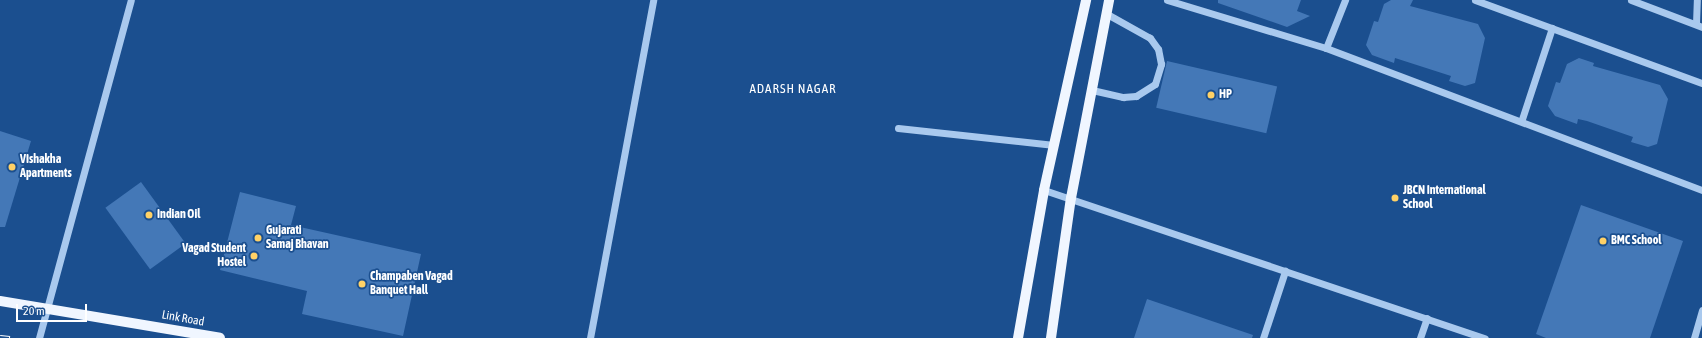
<!DOCTYPE html>
<html>
<head>
<meta charset="utf-8">
<style>
	body { margin:0 }
	#map { position:relative; width:1702px; height:338px; overflow:hidden; background:#1b4f8f; font-family:"Asap Condensed",sans-serif }
	div>[style] { position:absolute }
	.building>* { inset:0; background:#4478b7; transform-origin:0 0 }
	.minor>* { height:7px; margin:-3.5px; padding:0 3.5px; transform-origin:3.5px; border-radius:3.5px; background:#a9c9ee }
	.major>* { height:10px; margin:-5px; padding:0 5px; transform-origin:5px; border-radius:5px; background:#f0f6ff }
	.rail>* { height:4.5px; margin-top:-2.25px; transform-origin:0; background:repeating-linear-gradient(90deg,#1b4f8f 0 9px,#fff 0 18px); box-sizing:border-box; border-block:1px solid #fff }
	.dots>* { width:11px; height:11px; translate:-50% -50%; box-sizing:border-box; border:2px solid #1b4f8f; border-radius:50% }
	span { translate:-50% -50%; white-space:nowrap; text-align:center; line-height:1.15; -webkit-text-stroke:3.5px #1b4f8f; paint-order:stroke }
	.poi-label { font-size:12px; color:#fff; font-weight:700 }
	.left { translate:0 -50%; text-align:left }
	.right { translate:-100% -50%; text-align:right }
	.street-label { font-size:12px; color:#fff }
	.neighbourhood-label { font-size:13px; color:#fff; letter-spacing:1px }
	.scale { position:absolute; left:16px; top:304px; width:71px; height:18px; box-sizing:border-box; border:2px solid #fff; border-top:0; padding-left:5px; font-size:12px; line-height:14px; white-space:nowrap; color:#fff; -webkit-text-stroke:3px #1b4f8f; paint-order:stroke }
</style>
</head>
<body>
<div id="map">
	<div class="building">
		<i style="clip-path:polygon(1218px 0,1301px 0,1297px 11px,1310px 16px,1287px 27px,1218px 3px)"></i>
		<i style="clip-path:polygon(1391px 0,1413px 0,1410px 6px,1478px 24px,1485px 38px,1475px 83px,1465px 86px,1449px 81px,1451px 76px,1395px 58px,1394px 63px,1372px 55px,1366px 45px,1374px 21px,1378px 22px,1384px 4px)"></i>
		<i style="clip-path:polygon(1579px 58px,1594px 63px,1593px 66px,1660px 85px,1668px 99px,1657px 144px,1648px 147px,1631px 142px,1633px 137px,1587px 121px,1578px 119px,1577px 124px,1555px 116px,1548px 106px,1556px 82px,1560px 83px,1567px 64px)"></i>
		<i style="left:1167px;top:61px;width:113px;height:48px;rotate:13deg"></i>
		<i style="clip-path:polygon(0 131px,31px 141px,5px 227px,0 227px)"></i>
		<i style="left:141px;top:182px;width:76px;height:44px;rotate:54deg"></i>
		<i style="clip-path:polygon(240px 192px,296px 206px,291px 225px,421px 254px,403px 336px,302px 314px,307px 291px,220px 270px)"></i>
		<i style="clip-path:polygon(1581px 205px,1683px 241px,1650px 338px,1546px 338px,1536px 334px)"></i>
		<i style="clip-path:polygon(1147px 299px,1253px 335px,1252px 338px,1134px 338px)"></i>
	</div>
	<div class="minor">
		<i style="left:1167px;top:0;width:166px;rotate:16.8deg"></i>
		<i style="left:1326px;top:48px;width:402px;rotate:20.7deg"></i>
		<i style="left:1475px;top:0;width:242px;rotate:20.1deg"></i>
		<i style="left:1631px;top:0;width:76px;rotate:20.8deg"></i>
		<i style="left:1696px;top:24px;width:24px;rotate:-88deg"></i>
		<i style="left:1326px;top:48px;width:52px;rotate:-68.4deg"></i>
		<i style="left:1092px;top:90px;width:32px;rotate:13deg"></i>
		<i style="left:1123px;top:97px;width:13px;rotate:-4deg"></i>
		<i style="left:1136px;top:96px;width:22px;rotate:-32deg"></i>
		<i style="left:1155px;top:84px;width:21px;rotate:-73deg"></i>
		<i style="left:1161px;top:64px;width:15px;rotate:-101deg"></i>
		<i style="left:1158px;top:49px;width:14px;rotate:-126deg"></i>
		<i style="left:1150px;top:38px;width:49px;rotate:-150.8deg"></i>
		<i style="left:1522px;top:119px;width:96px;rotate:-71.8deg"></i>
		<i style="left:898px;top:128px;width:157px;rotate:6.2deg"></i>
		<i style="left:1044px;top:190px;width:465px;rotate:18.6deg"></i>
		<i style="left:39px;top:338px;width:350px;rotate:-74.8deg"></i>
		<i style="left:590px;top:338px;width:344px;rotate:-79.4deg"></i>
		<i style="left:1263px;top:338px;width:71px;rotate:-71.8deg"></i>
		<i style="left:1420px;top:338px;width:21px;rotate:-71deg"></i>
		<i style="left:1694px;top:338px;width:29px;rotate:-74deg"></i>
	</div>
	<div class="major">
		<i style="left:0;top:301px;width:223px;rotate:9.5deg"></i>
		<i style="left:1018px;top:338px;width:150px;rotate:-80deg"></i>
		<i style="left:1044px;top:190px;width:195px;rotate:-77.5deg"></i>
		<i style="left:1051px;top:338px;width:141px;rotate:-81.9deg"></i>
		<i style="left:1071px;top:198px;width:202px;rotate:-79.1deg"></i>
	</div>
	<div class="rail">
		<i style="left:0;top:337px;width:10px;rotate:6deg"></i>
	</div>
	<div class="dots">
		<i style="left:1211px;top:95px;background:#ffd166"></i>
		<i style="left:12px;top:167px;background:#ffd166"></i>
		<i style="left:1395px;top:198px;background:#ffd166"></i>
		<i style="left:149px;top:215px;background:#ffd166"></i>
		<i style="left:258px;top:238px;background:#ffd166"></i>
		<i style="left:1603px;top:241px;background:#ffd166"></i>
		<i style="left:254px;top:256px;background:#ffd166"></i>
		<i style="left:362px;top:284px;background:#ffd166"></i>
	</div>
	<div class="poi-label">
		<span class="left" style="left:1219px;top:95px">HP</span>
		<span class="left" style="left:20px;top:167px">VIshakha<br>Apartments</span>
		<span class="left" style="left:1403px;top:198px">JBCN International<br>School</span>
		<span class="left" style="left:157px;top:215px">Indian Oil</span>
		<span class="left" style="left:266px;top:238px">Gujarati<br>Samaj Bhavan</span>
		<span class="left" style="left:1611px;top:241px">BMC School</span>
		<span class="right" style="left:246px;top:256px">Vagad Student<br>Hostel</span>
		<span class="left" style="left:370px;top:284px">Champaben Vagad<br>Banquet Hall</span>
	</div>
	<div class="street-label">
		<span style="left:183px;top:319px;rotate:10deg">Link Road</span>
	</div>
	<div class="neighbourhood-label">
		<span style="left:793px;top:89px">ADARSH NAGAR</span>
	</div>
	<div class="scale">20 m</div>
</div>
</body>
</html>
